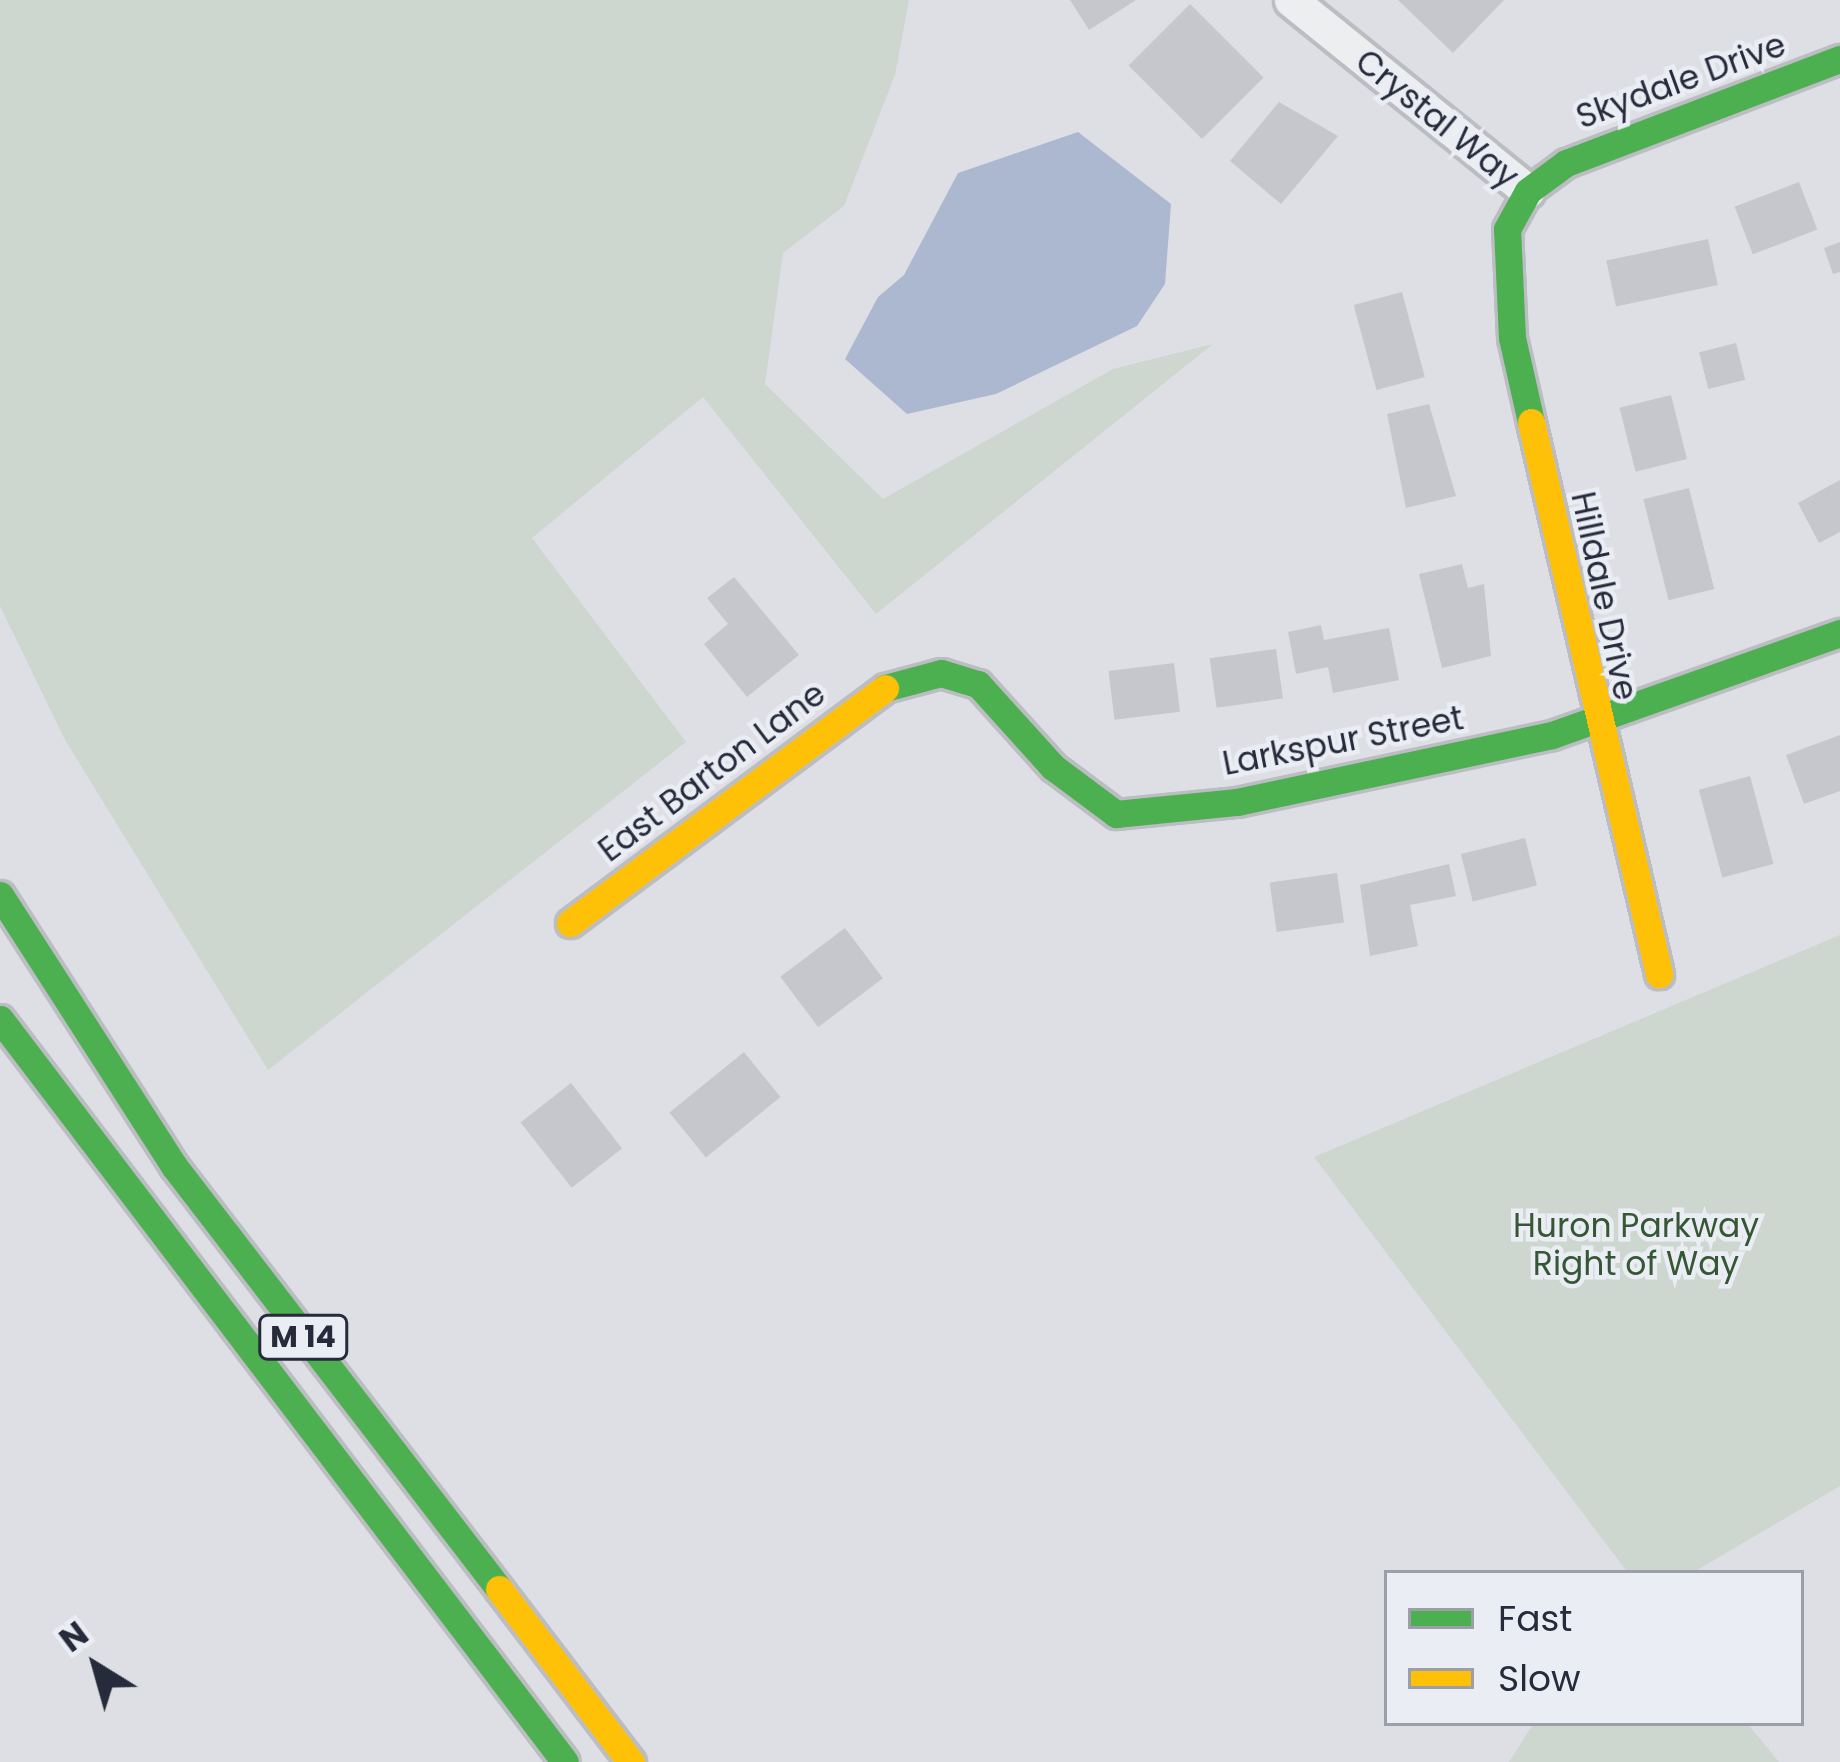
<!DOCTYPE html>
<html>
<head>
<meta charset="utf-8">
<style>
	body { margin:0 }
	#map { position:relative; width:1840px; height:1762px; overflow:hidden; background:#dedfe4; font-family:Poppins,sans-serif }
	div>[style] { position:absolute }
	.green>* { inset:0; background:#cdd6cf }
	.water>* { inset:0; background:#acb8cf }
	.building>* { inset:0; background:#c6c7cc; transform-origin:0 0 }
	.roads { filter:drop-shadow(3px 0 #bcbdc2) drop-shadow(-3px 0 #bcbdc2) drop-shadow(0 3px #bcbdc2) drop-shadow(0 -3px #bcbdc2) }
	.street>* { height:33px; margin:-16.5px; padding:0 16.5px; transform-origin:16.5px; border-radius:16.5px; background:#edeef0 }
	.fast>* { height:27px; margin:-13.5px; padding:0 13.5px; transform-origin:13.5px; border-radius:13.5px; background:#4caf50 }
	.slow>* { height:27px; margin:-13.5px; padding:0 13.5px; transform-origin:13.5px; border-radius:13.5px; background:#ffc107 }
	span { translate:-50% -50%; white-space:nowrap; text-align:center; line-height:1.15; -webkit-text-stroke:9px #ebedf4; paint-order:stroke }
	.shield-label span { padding:3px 9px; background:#ebedf4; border:3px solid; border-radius:9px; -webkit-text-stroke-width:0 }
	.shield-label { font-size:30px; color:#262b3b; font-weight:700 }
	.street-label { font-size:33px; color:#262b3b }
	.park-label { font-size:33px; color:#365734 }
	.legend { position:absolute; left:1384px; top:1570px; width:420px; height:156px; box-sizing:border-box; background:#ebedf4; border:3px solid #9c9faa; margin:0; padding:15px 21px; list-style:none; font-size:36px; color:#262b3b }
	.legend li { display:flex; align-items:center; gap:24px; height:60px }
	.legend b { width:60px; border:3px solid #9c9faa }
	.north { position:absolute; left:36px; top:1606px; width:120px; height:120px; -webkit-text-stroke:9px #ebedf4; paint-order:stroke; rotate:323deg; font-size:33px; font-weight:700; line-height:48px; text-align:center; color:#262b3b }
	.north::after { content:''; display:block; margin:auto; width:42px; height:54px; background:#262b3b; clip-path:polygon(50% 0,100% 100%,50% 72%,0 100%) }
</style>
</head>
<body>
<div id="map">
	<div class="green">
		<i style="clip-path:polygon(0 0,909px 0,895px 75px,844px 206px,783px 253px,765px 384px,883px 499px,1113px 369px,1213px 344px,876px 614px,703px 397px,532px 538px,686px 742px,268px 1070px,65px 740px,0 606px)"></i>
		<i style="clip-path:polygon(1840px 935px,1840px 1486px,1692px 1573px,1628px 1573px,1314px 1157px)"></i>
		<i style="clip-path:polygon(1534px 1723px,1747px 1723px,1779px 1762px,1509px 1762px)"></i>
	</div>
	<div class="water">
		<i style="clip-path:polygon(1078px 132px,1171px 204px,1165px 284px,1137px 326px,996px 394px,907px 414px,845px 359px,878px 297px,904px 275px,958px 173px)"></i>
	</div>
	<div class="building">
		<i style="clip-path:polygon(1070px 0,1136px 0,1089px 30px)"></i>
		<i style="clip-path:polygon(1398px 0,1504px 0,1453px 53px)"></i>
		<i style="left:1190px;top:4px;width:104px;height:87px;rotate:45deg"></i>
		<i style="clip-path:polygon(1279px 102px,1338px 136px,1281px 204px,1230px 161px)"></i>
		<i style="left:1799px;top:182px;width:51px;height:69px;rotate:69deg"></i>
		<i style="left:1708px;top:239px;width:47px;height:104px;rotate:78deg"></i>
		<i style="clip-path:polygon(1840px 242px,1840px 272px,1833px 274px,1824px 248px)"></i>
		<i style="left:1402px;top:292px;width:88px;height:50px;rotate:75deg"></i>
		<i style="left:1736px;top:343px;width:38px;height:38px;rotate:76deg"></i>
		<i style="left:1671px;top:395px;width:66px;height:53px;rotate:76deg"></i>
		<i style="clip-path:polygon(1429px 404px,1456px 496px,1406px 508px,1387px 414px)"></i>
		<i style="clip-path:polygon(1840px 480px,1840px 532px,1819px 543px,1798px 503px)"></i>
		<i style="left:1689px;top:488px;width:104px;height:47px;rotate:76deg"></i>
		<i style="clip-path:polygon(1462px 564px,1468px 588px,1484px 584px,1491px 656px,1442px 668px,1419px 574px)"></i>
		<i style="clip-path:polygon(734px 577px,799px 655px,747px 697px,704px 644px,728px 624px,707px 598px)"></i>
		<i style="clip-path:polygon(1321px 625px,1324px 640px,1389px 628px,1399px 680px,1333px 693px,1328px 667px,1296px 674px,1288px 632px)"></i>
		<i style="left:1276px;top:649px;width:50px;height:67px;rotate:82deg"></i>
		<i style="left:1174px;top:663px;width:49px;height:66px;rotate:83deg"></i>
		<i style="clip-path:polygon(1840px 735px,1840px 791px,1804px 804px,1786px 755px)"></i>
		<i style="left:1750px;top:776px;width:91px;height:53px;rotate:75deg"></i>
		<i style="left:1525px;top:838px;width:49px;height:66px;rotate:76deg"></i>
		<i style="clip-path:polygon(1449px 864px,1456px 896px,1410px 905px,1418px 946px,1370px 956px,1360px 885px)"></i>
		<i style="left:1337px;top:873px;width:50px;height:68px;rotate:82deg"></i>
		<i style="left:845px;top:928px;width:63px;height:81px;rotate:53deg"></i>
		<i style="left:744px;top:1052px;width:58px;height:96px;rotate:51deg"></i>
		<i style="left:571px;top:1083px;width:83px;height:64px;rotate:52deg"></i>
	</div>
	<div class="roads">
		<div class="street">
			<i style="left:1291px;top:0;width:304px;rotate:38.9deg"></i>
		</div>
		<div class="fast">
			<i style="left:1531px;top:422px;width:86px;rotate:-102.7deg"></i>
			<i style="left:1512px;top:338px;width:109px;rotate:-92.6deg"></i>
			<i style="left:1507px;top:229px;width:43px;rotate:-61.1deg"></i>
			<i style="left:1528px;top:191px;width:47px;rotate:-36.4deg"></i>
			<i style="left:1566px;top:163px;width:293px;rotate:-20.8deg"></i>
			<i style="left:885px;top:688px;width:58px;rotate:-15deg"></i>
			<i style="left:941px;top:673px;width:39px;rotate:17deg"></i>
			<i style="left:978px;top:684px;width:112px;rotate:47.9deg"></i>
			<i style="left:1053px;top:767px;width:79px;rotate:36.7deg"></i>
			<i style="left:1116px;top:814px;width:122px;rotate:-5.7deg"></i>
			<i style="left:1237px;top:802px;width:322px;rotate:-12deg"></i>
			<i style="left:1552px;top:735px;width:306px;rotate:-19.5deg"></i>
			<i style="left:0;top:895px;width:322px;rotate:57.3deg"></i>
			<i style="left:174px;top:1166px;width:533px;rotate:52.46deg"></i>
			<i style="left:0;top:1019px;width:933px;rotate:52.75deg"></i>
		</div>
		<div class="slow">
			<i style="left:1531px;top:422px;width:567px;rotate:76.94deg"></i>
			<i style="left:570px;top:923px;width:393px;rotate:-36.7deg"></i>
			<i style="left:499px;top:1589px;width:218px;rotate:52.7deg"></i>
		</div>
	</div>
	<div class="shield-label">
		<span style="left:303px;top:1337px">M 14</span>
	</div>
	<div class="street-label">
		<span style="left:1681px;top:81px;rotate:-20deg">Skydale Drive</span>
		<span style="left:1437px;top:119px;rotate:39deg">Crystal Way</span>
		<span style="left:1604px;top:596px;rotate:78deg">Hilldale Drive</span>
		<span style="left:1343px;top:741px;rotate:-11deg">Larkspur Street</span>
		<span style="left:712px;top:772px;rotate:-37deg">East Barton Lane</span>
	</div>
	<div class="park-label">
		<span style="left:1636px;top:1245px">Huron Parkway<br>Right of Way</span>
	</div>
	<ul class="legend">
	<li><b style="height:15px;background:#4caf50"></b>Fast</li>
	<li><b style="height:15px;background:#ffc107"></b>Slow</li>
	</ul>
	<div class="north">N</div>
</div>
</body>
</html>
